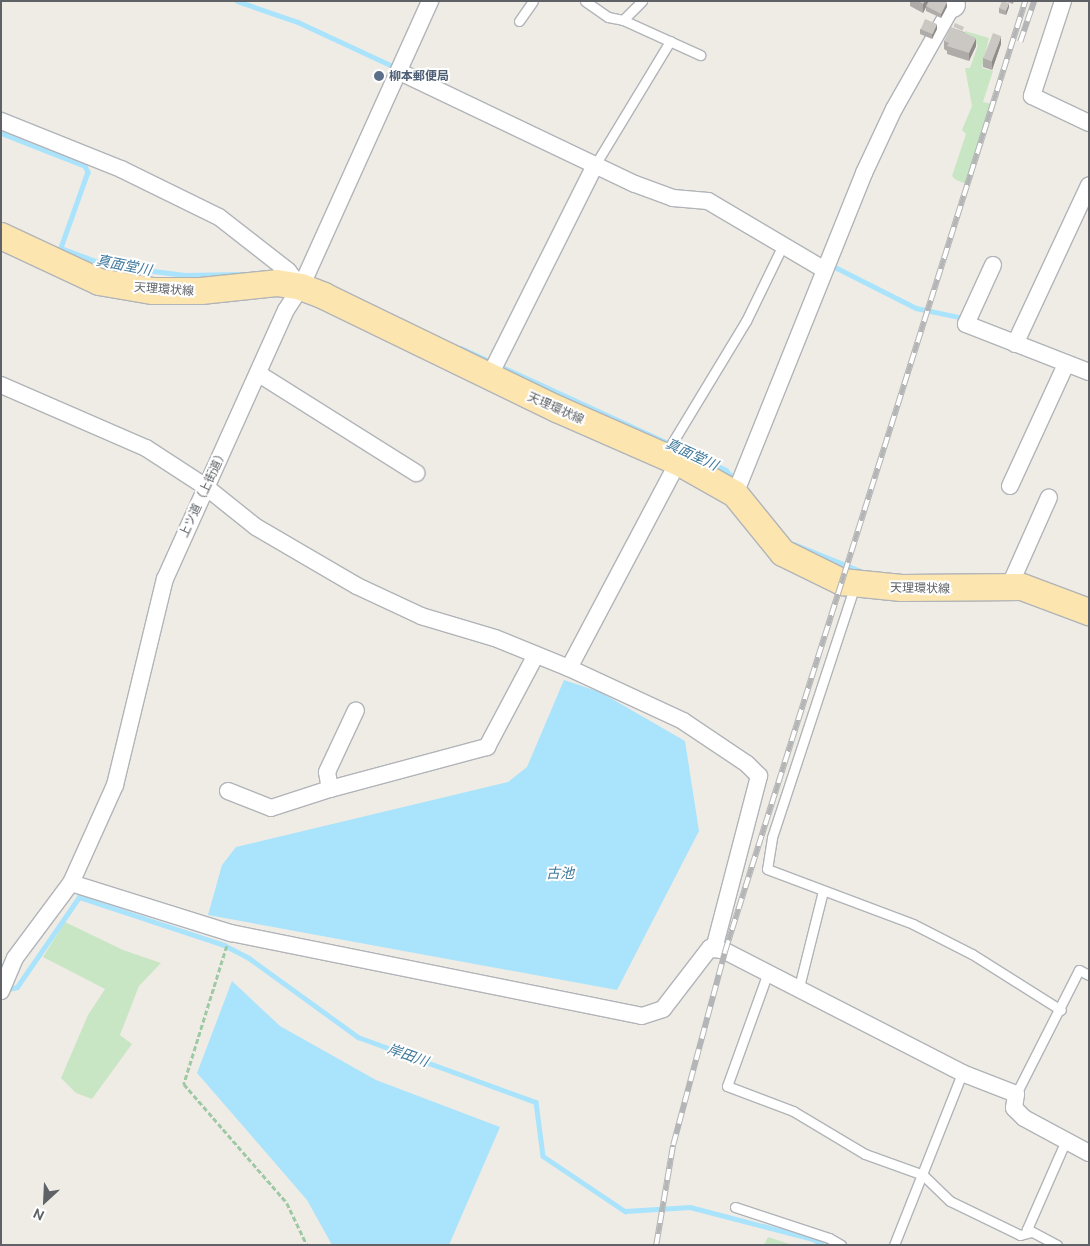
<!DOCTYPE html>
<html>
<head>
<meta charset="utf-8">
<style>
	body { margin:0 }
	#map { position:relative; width:1090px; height:1246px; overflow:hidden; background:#efece6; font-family:Ubuntu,"Noto Sans JP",sans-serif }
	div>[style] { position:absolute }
	.green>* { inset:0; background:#c8e6c4 }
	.water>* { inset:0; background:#aae3fc }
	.stream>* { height:4.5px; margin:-2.25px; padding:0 2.25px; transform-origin:2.25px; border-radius:2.25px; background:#aae3fc }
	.path>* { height:2.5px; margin-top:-1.25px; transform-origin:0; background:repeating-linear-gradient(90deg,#9fc9a5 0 5px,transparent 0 7.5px) }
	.roads { filter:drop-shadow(1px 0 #b1b4b8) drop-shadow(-1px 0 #b1b4b8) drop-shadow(0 1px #b1b4b8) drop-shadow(0 -1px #b1b4b8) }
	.lane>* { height:9px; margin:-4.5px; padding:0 4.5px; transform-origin:4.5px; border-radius:4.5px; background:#fff }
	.street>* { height:16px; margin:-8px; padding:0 8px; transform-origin:8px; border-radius:8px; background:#fff }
	.secondary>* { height:24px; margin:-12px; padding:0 12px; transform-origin:12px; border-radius:12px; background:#fff }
	.primary>* { height:26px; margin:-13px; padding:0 13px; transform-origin:13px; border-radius:13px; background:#fce5af }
	.rail>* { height:5.5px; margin-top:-2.75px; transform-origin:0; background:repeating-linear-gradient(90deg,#fff 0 11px,#b4b5b6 0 22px); box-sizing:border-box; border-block:1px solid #b4b5b6 }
	.wall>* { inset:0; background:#afaba8 }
	.shaded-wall>* { inset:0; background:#8e8b88 }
	.building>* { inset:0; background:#cbc7c3; transform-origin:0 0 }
	.dots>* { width:14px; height:14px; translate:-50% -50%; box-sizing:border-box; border:2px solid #fff; border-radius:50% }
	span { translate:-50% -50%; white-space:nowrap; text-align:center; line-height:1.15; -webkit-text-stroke:4px #fff; paint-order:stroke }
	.service-label { font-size:12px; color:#4e5e75; font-weight:700 }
	.left { translate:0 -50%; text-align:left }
	.street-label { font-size:12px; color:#5e6266 }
	.water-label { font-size:14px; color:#407a9d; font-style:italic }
	.frame { position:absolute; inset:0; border:2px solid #5e6266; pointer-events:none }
	.north { position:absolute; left:20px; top:1176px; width:50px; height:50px; -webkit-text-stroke:4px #fff; paint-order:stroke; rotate:205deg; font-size:14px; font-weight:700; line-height:20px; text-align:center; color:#5e6266 }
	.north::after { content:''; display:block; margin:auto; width:18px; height:22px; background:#5e6266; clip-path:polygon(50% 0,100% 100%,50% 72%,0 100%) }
</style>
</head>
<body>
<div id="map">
	<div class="green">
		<i style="clip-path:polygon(965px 31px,989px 38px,982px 68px,993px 71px,983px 102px,992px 104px,967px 184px,956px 180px,952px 176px,966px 134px,962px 130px,972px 106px,965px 68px,970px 68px,978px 45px,951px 32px,962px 37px)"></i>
		<i style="clip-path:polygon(65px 922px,123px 950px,161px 963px,139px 986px,120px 1035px,132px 1044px,92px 1099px,76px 1093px,61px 1078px,88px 1015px,105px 989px,43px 957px)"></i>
		<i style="clip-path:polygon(768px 1237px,793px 1245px,764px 1245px)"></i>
	</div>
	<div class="water">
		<i style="clip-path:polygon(564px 680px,600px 692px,685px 741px,699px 831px,617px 990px,208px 915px,222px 865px,236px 847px,508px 782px,527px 767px)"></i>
		<i style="clip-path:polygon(232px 981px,280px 1026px,376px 1080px,500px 1127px,449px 1245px,332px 1245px,307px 1200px,197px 1073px)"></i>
	</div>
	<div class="stream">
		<i style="left:237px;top:1px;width:65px;rotate:19deg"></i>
		<i style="left:298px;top:22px;width:105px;rotate:24.9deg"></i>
		<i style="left:1px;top:133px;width:90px;rotate:21.4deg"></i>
		<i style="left:85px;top:166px;width:7px;rotate:63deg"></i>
		<i style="left:88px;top:172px;width:81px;rotate:109.6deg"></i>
		<i style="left:61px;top:248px;width:48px;rotate:20.7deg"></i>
		<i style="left:106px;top:265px;width:79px;rotate:7.3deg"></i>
		<i style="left:184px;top:275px;width:59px;rotate:-1deg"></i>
		<i style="left:835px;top:267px;width:91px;rotate:26.8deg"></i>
		<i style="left:916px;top:308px;width:49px;rotate:11.8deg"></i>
		<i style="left:461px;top:348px;width:232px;rotate:24.7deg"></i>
		<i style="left:682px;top:449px;width:49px;rotate:25.5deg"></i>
		<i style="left:726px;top:470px;width:16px;rotate:47deg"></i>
		<i style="left:794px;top:544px;width:74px;rotate:22.1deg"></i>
		<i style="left:5px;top:990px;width:12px;rotate:-14deg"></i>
		<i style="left:17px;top:987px;width:109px;rotate:-55.4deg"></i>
		<i style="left:79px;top:897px;width:153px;rotate:18.3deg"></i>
		<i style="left:224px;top:945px;width:28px;rotate:27deg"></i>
		<i style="left:249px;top:958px;width:135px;rotate:35.9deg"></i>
		<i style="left:358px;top:1037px;width:189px;rotate:20.1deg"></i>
		<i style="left:536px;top:1102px;width:54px;rotate:82.6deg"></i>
		<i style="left:543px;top:1156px;width:99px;rotate:33.9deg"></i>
		<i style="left:625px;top:1211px;width:65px;rotate:-3.5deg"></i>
		<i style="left:690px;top:1207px;width:127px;rotate:14.6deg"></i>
		<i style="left:813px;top:1239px;width:12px;rotate:31deg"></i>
	</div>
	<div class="path">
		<i style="left:227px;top:946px;width:145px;rotate:107.3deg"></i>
		<i style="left:184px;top:1084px;width:157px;rotate:49.1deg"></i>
		<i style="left:287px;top:1203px;width:47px;rotate:64.5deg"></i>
	</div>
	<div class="roads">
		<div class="lane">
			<i style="left:585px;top:1px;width:28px;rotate:35deg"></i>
			<i style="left:608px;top:17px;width:15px;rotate:11deg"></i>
			<i style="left:623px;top:20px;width:85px;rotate:24.4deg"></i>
			<i style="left:623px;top:20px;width:27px;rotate:-45deg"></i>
			<i style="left:519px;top:21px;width:24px;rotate:-55deg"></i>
			<i style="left:595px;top:165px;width:145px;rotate:-58.8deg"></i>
			<i style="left:666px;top:453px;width:154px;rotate:-58.8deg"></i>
			<i style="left:746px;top:321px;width:82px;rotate:-64.1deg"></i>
			<i style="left:855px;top:585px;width:266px;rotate:108.2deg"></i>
			<i style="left:772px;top:838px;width:31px;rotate:99deg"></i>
			<i style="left:767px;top:869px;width:156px;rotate:20.6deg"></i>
			<i style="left:913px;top:924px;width:66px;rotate:27deg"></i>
			<i style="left:972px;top:954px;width:105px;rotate:32.2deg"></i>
			<i style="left:767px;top:975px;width:118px;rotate:109.8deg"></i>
			<i style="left:727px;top:1086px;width:71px;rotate:20.7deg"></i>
			<i style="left:793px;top:1111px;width:84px;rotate:30.8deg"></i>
			<i style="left:865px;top:1154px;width:62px;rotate:19.9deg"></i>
			<i style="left:923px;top:1175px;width:37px;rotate:44deg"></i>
			<i style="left:950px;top:1201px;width:78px;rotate:25.9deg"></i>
			<i style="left:1020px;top:1235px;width:11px;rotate:-15deg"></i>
			<i style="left:798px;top:991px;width:103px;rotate:-76deg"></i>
			<i style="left:1016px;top:1094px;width:139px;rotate:-63.1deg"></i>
			<i style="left:1079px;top:970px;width:11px;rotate:27deg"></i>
			<i style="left:735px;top:1207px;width:99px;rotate:18.3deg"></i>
			<i style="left:829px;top:1238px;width:14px;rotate:30deg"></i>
			<i style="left:894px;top:1245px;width:185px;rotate:-68.4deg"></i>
			<i style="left:1057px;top:1245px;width:34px;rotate:-152deg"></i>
			<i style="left:1027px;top:1229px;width:97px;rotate:-66.3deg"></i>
		</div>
		<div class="street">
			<i style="left:1063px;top:1px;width:100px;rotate:108.1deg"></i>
			<i style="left:1032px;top:96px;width:63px;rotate:25.3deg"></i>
			<i style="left:400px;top:72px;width:260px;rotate:25.5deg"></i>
			<i style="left:635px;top:184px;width:40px;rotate:20.2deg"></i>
			<i style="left:673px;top:198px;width:35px;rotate:5deg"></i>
			<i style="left:708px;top:201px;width:134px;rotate:30.6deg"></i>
			<i style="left:1px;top:121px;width:129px;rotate:21.8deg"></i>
			<i style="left:121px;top:169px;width:109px;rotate:26.1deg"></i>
			<i style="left:219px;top:217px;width:88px;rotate:38deg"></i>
			<i style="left:288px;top:271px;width:21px;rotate:51deg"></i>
			<i style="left:993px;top:265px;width:65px;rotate:114.6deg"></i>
			<i style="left:966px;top:324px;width:132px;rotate:21.3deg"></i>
			<i style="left:1015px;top:344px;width:175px;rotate:-65deg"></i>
			<i style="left:259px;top:374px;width:186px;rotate:32.2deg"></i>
			<i style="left:489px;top:377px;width:237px;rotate:-63.4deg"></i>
			<i style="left:1px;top:385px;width:158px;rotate:23.5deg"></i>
			<i style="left:146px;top:448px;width:72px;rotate:33deg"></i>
			<i style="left:206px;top:487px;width:64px;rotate:38.7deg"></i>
			<i style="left:256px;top:527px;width:117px;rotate:30.3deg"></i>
			<i style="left:357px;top:586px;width:71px;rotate:25.1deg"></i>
			<i style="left:421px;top:616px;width:77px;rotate:16.6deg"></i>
			<i style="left:495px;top:638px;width:80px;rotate:22.1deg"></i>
			<i style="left:569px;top:668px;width:126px;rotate:24.9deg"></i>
			<i style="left:683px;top:721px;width:77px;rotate:33.9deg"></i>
			<i style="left:747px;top:764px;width:17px;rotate:45deg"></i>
			<i style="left:759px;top:776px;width:179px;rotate:104.6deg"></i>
			<i style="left:1010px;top:486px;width:134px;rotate:-65.3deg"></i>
			<i style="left:735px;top:494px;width:346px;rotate:-68.1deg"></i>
			<i style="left:864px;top:173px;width:71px;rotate:-64.9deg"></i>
			<i style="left:894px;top:109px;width:124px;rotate:-60.5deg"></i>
			<i style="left:1009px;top:587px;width:98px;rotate:-66deg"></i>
			<i style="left:569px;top:668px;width:233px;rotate:-62.1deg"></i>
			<i style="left:330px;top:789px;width:17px;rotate:-100deg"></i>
			<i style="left:327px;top:772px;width:68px;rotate:-64.9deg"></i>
			<i style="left:228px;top:791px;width:46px;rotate:21.6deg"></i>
			<i style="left:271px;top:808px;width:62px;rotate:-17.9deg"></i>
			<i style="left:330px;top:789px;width:163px;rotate:-15deg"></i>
			<i style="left:487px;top:747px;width:104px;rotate:-62deg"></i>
			<i style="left:71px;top:883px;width:168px;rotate:17.4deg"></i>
			<i style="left:231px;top:933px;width:419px;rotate:11.4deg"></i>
			<i style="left:642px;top:1016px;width:22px;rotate:-18deg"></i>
			<i style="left:663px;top:1009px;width:77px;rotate:-52.4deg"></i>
			<i style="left:710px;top:948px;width:15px;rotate:11deg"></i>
			<i style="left:725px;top:951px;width:267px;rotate:27.2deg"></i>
			<i style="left:962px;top:1073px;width:58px;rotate:21.3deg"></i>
			<i style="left:1016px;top:1094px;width:14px;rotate:98deg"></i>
			<i style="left:1014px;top:1108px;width:14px;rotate:45deg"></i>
			<i style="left:1024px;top:1118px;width:74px;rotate:28.3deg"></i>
			<i style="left:1px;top:991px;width:36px;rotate:-67deg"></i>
			<i style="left:15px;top:958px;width:94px;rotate:-53.3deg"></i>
			<i style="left:71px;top:883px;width:107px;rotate:-65.8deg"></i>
			<i style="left:115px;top:785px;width:212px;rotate:-76.4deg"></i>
			<i style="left:165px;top:579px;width:295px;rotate:-65.8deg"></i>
			<i style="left:286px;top:310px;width:27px;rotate:-57deg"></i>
			<i style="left:301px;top:287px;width:314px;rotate:-65.7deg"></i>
		</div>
		<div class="secondary">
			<i style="left:947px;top:1px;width:7px;rotate:34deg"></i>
		</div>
		<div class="primary">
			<i style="left:1px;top:236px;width:108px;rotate:25.1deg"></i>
			<i style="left:99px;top:282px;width:55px;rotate:9.5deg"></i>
			<i style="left:153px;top:291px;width:48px"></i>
			<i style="left:201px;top:291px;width:76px;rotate:-6deg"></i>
			<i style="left:277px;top:283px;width:24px;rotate:9deg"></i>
			<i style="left:301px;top:287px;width:25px;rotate:21deg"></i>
			<i style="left:324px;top:296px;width:259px;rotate:25.9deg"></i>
			<i style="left:557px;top:409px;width:132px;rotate:23.7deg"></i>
			<i style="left:678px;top:462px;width:65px;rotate:29.3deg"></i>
			<i style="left:735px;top:494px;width:76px;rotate:50.9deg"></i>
			<i style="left:783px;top:553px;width:66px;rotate:26.2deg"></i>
			<i style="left:842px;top:582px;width:60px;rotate:5.7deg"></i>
			<i style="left:902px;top:588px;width:120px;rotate:-0.5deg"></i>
			<i style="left:1022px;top:587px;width:72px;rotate:20.5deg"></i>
		</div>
	</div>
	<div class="rail">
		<i style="left:1020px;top:42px;width:43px;rotate:-71.1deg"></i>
		<i style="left:656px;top:1245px;width:101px;rotate:-80.4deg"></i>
		<i style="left:673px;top:1145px;width:201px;rotate:-75deg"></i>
		<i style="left:725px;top:951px;width:996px;rotate:-72.47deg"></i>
	</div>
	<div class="wall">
		<i style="clip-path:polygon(910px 1px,945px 1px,947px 7px,941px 18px,926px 11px,926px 7px,923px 13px,910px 6px)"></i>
		<i style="clip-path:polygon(1005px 1px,1014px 1px,1013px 4px)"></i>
		<i style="clip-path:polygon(1009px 7px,1006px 15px,999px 13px,999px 8px)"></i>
		<i style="clip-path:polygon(953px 28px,964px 32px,976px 46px,969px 61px,947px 54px,947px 51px,944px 49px,944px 41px)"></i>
		<i style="clip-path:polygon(920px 29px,937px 29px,932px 39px,920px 34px)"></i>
		<i style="clip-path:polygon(1001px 44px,992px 70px,983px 67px,983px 58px)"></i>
	</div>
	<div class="shaded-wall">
		<i style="clip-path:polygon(925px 1px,929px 1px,923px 13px,923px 4px)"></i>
		<i style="clip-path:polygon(947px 2px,947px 7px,941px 18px,941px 14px)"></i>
		<i style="clip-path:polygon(1009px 3px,1009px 7px,1006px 15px,1006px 11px)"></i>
		<i style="clip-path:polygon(937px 24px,937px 29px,932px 39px,932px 34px)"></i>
		<i style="clip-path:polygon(1001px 36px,1001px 44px,992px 70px,992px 61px)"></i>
		<i style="clip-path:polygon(976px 38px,976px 46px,969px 61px,969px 53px)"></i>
	</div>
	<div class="building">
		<i style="clip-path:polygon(918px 1px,925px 1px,923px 4px)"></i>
		<i style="clip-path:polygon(929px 1px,945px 1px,947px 2px,941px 14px,926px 6px)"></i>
		<i style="clip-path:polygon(1002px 1px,1009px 3px,1006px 11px,999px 8px)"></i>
		<i style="left:925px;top:19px;width:13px;height:11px;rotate:23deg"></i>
		<i style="left:955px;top:23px;width:10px;height:4px;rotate:24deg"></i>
		<i style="clip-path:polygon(951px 27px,976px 38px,969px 53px,947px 46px,949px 43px,944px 41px)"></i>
		<i style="left:993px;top:33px;width:9px;height:27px;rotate:21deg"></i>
	</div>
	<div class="dots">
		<i style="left:379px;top:76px;background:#5c6f8a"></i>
	</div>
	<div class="service-label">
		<span class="left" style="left:389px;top:76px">柳本郵便局</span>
	</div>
	<div class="street-label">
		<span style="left:164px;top:289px;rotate:4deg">天理環状線</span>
		<span style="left:556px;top:408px;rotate:24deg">天理環状線</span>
		<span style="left:203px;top:493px;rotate:-65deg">上ツ道（上街道）</span>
		<span style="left:920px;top:588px;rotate:1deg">天理環状線</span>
	</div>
	<div class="water-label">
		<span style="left:124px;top:265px;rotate:11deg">真面堂川</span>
		<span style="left:692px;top:454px;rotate:25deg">真面堂川</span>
		<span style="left:560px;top:873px">古池</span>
		<span style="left:408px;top:1055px;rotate:20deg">岸田川</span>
	</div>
	<div class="frame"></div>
	<div class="north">N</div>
</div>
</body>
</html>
